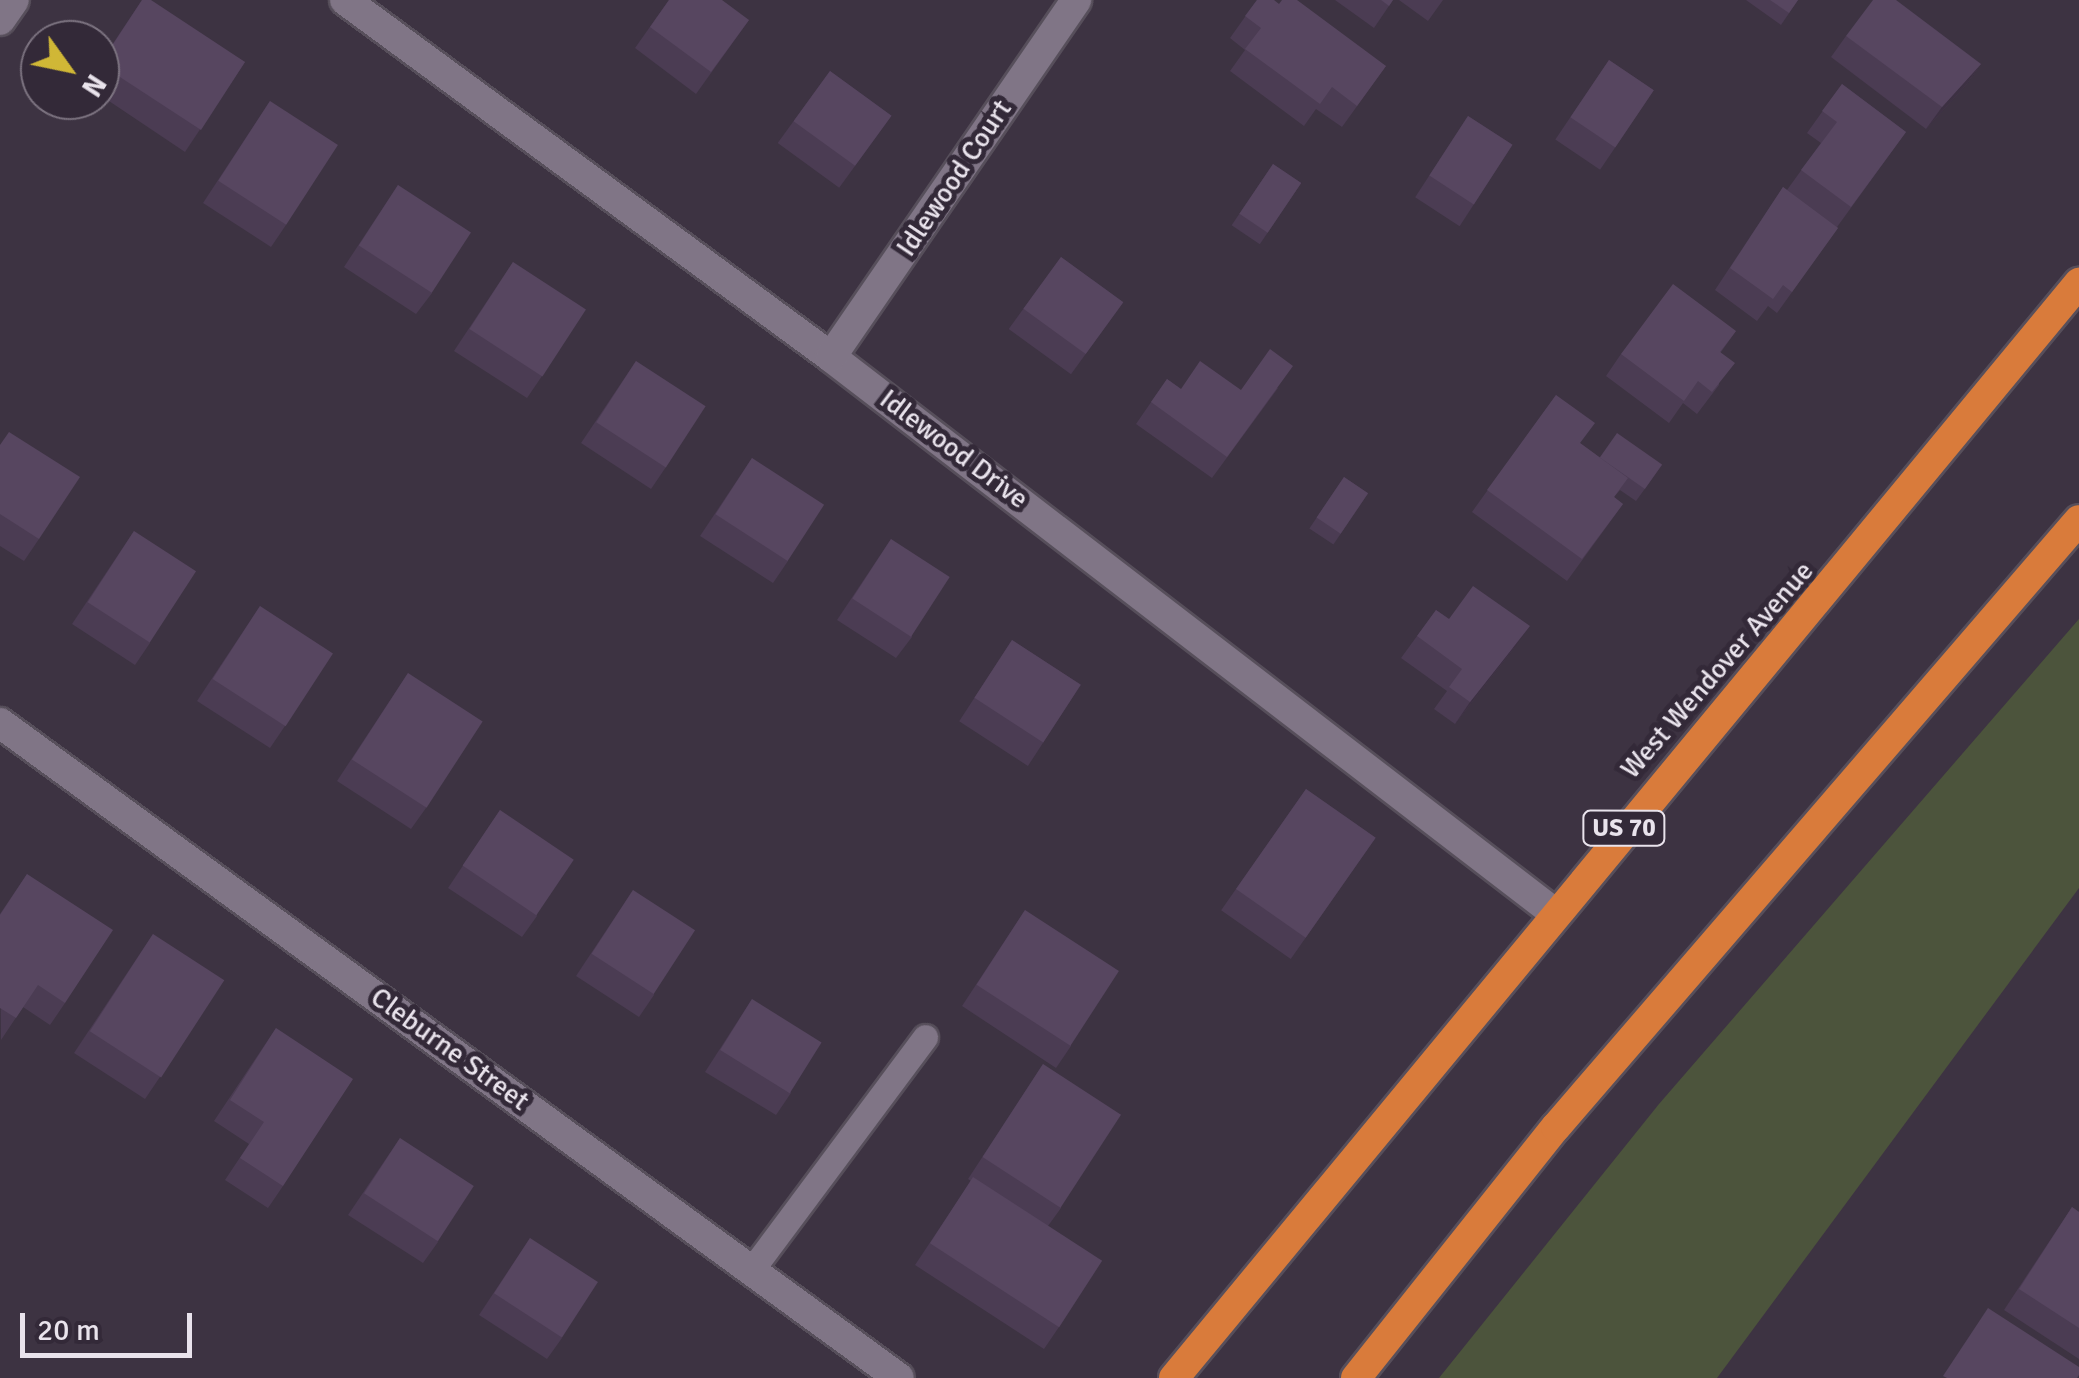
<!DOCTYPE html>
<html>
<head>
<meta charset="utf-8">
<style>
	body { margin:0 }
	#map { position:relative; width:2079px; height:1378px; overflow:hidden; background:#3d3342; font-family:Signika,sans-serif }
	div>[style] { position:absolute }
	.green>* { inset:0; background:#4c543c }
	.roads { filter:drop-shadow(2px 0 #574f5b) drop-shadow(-2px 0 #574f5b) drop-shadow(0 2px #574f5b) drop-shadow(0 -2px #574f5b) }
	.lane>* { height:25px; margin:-12.5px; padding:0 12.5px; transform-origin:12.5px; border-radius:12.5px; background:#807586 }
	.street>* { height:30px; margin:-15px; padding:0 15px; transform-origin:15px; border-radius:15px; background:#807586 }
	.highway>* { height:30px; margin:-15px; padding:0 15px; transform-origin:15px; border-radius:15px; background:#d97b3b }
	.wall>* { inset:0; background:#4b3c53; transform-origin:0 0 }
	.shaded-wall>* { inset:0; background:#3d3143 }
	.building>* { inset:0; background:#574660; transform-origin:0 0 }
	span { translate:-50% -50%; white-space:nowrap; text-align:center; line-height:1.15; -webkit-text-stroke:10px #332938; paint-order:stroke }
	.shield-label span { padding:2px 8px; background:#332938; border:2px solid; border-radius:8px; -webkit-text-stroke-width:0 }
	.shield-label { font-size:25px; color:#e9e3ec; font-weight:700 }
	.street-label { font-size:28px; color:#e9e3ec }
	.north { position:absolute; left:20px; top:20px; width:100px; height:100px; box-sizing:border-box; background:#332938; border:2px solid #7c7380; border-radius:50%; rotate:123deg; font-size:28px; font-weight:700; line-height:40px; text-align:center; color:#e9e3ec }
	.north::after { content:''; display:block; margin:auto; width:35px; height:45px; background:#d0b736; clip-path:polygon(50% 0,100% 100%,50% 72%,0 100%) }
	.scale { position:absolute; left:20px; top:1313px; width:172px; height:45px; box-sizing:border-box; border:5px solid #e9e3ec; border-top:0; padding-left:12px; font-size:30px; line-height:35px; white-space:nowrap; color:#e9e3ec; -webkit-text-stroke:8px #332938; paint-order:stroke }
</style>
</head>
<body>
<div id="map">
	<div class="green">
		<i style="clip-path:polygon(2079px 619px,2079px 888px,1717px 1378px,1439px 1378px,1659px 1104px)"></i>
	</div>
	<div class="roads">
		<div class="lane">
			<i style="left:753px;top:1268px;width:288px;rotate:-53.3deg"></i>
		</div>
		<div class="street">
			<i style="left:345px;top:0;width:603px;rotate:36.3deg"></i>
			<i style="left:831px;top:357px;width:909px;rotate:37.54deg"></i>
			<i style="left:0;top:20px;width:24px;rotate:-55deg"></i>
			<i style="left:831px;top:357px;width:433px;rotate:-55.5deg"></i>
			<i style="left:0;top:723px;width:1112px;rotate:36.08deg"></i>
		</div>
		<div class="highway">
			<i style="left:1174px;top:1378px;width:1421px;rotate:-50.43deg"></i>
			<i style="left:1356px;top:1378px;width:321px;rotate:-51.5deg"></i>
			<i style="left:1556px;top:1127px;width:801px;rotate:-49.25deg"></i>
		</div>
	</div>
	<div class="wall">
		<i style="clip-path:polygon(142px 0,245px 62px,185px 152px,100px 95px,100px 63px)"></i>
		<i style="clip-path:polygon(669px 0,749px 20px,696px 94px,635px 48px)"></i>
		<i style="clip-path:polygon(1257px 0,1386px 66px,1342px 127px,1316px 109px,1304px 126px,1230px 71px,1245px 50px,1230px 38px)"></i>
		<i style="clip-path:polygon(1335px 0,1393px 0,1374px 28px)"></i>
		<i style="clip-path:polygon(1399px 0,1443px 0,1428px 21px)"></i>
		<i style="clip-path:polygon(1746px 0,1798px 0,1781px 25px)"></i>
		<i style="clip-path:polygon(1846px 36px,1981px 64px,1966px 85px,1926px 129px,1831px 57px)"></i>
		<i style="left:1609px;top:60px;width:54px;height:96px;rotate:34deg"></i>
		<i style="left:830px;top:71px;width:76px;height:89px;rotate:36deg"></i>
		<i style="clip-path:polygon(1842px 84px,1906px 132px,1837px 227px,1838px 228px,1777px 313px,1768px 306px,1757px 321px,1715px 290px,1783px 187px,1787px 190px,1821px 143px,1807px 133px)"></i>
		<i style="clip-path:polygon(270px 101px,286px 225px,271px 247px,203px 203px)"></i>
		<i style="left:1468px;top:116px;width:53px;height:97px;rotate:33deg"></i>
		<i style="left:1273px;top:164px;width:34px;height:74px;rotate:34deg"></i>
		<i style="clip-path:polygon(398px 185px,432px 293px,416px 314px,344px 267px)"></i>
		<i style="left:1061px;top:257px;width:77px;height:89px;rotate:36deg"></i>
		<i style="clip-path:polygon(513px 262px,542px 376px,527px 398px,454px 351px)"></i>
		<i style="clip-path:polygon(1736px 331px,1721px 352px,1719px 385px,1697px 414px,1683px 403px,1669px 423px,1606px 376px,1621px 354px)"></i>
		<i style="clip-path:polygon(636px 361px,666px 467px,651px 489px,581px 443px)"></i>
		<i style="clip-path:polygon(1167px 379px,1181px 389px,1241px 390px,1278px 388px,1212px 478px,1136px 424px)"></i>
		<i style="clip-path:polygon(1556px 395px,1580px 443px,1599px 457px,1662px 465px,1636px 501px,1620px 490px,1614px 497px,1623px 504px,1567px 581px,1472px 512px)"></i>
		<i style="clip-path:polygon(0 444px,39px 539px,24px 561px,0 546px)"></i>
		<i style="clip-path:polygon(752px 458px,788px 561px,773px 583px,700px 536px)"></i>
		<i style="left:1344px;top:477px;width:29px;height:62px;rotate:34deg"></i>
		<i style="clip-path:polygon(134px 531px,150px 643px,135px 665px,72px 624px)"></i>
		<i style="clip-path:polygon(891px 539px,912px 637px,896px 658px,837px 620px)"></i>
		<i style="clip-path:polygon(260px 606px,285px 726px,270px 748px,197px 701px)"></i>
		<i style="clip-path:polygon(1436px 610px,1449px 619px,1514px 648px,1455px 724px,1434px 709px,1447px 691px,1401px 658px)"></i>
		<i style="left:1012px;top:640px;width:82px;height:97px;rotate:33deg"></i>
		<i style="clip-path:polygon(408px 673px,426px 808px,411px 829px,337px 781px)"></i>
		<i style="left:1306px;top:789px;width:85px;height:148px;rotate:35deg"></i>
		<i style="clip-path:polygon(500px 810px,537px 916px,522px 937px,448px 888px)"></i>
		<i style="clip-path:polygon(27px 874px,65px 1003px,50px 1025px,23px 1007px,1px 1040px,0 914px)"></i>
		<i style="clip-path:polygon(633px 890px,654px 995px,639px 1017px,576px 976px)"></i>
		<i style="clip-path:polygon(1025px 910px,1071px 1046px,1056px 1068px,962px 1006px)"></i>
		<i style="clip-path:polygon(153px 934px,160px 1077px,145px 1099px,74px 1053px)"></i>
		<i style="clip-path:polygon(752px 999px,791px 1093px,776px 1115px,705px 1072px)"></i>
		<i style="clip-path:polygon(276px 1028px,283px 1186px,268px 1208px,225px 1180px,249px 1144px,214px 1121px)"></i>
		<i style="clip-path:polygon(1043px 1064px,1061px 1208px,1048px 1226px,1059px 1327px,1044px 1349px,915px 1265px,971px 1181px,968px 1179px)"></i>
		<i style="clip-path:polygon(400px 1138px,438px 1242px,423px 1263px,348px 1215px)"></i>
		<i style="clip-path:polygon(2072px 1207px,2079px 1212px,2079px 1359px,2004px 1310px)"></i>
		<i style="clip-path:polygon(530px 1238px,562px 1338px,547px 1359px,479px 1315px)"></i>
	</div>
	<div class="shaded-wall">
		<i style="clip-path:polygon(1981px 64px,1966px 85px,1926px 129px,1942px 107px)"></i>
		<i style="clip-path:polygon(1530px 626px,1514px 648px,1455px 724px,1470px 702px)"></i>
	</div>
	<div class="building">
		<i style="clip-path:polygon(142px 0,151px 0,245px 62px,201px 130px,100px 64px)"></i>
		<i style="clip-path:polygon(669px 0,722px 0,749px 20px,711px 72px,650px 27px)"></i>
		<i style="clip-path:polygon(1257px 0,1274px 0,1279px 4px,1282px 0,1297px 0,1386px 66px,1357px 106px,1332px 87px,1320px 104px,1245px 49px,1261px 28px,1245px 16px)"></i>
		<i style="clip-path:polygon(1381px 0,1393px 0,1389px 6px)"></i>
		<i style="clip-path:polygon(1770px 0,1798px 0,1789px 13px)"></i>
		<i style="clip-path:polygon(1873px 0,1896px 0,1981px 64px,1942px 107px,1846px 36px)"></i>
		<i style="left:1609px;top:60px;width:54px;height:69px;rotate:34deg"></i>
		<i style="left:830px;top:71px;width:76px;height:62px;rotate:36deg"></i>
		<i style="clip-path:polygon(1842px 84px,1906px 132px,1851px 207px,1801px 170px,1837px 122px,1822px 111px)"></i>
		<i style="left:270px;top:101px;width:81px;height:95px;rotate:33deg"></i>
		<i style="left:1468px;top:116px;width:53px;height:71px;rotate:33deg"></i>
		<i style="left:1273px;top:164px;width:34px;height:60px;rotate:34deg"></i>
		<i style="left:398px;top:185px;width:87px;height:72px;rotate:33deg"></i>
		<i style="clip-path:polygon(1783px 187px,1838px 228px,1792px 292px,1783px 285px,1773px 299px,1730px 268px)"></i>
		<i style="left:1061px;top:257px;width:77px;height:64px;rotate:36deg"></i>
		<i style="left:513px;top:262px;width:87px;height:80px;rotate:33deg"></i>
		<i style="clip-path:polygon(1673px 284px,1736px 331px,1720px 352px,1735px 363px,1712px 392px,1698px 381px,1684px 401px,1621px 354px)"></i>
		<i style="clip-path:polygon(1270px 349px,1293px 366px,1227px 457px,1151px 402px,1167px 379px,1181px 389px,1200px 361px,1241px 390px)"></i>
		<i style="left:636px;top:361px;width:83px;height:73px;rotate:33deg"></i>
		<i style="clip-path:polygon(1556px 395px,1595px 423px,1580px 443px,1628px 478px,1614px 497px,1623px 504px,1582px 559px,1487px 490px)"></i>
		<i style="clip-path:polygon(9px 432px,80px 477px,39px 539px,0 514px,0 445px)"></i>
		<i style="left:1617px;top:433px;width:55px;height:30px;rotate:35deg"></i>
		<i style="left:752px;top:458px;width:86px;height:67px;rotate:33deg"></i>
		<i style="left:1344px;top:477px;width:29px;height:49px;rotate:34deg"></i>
		<i style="left:134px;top:531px;width:74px;height:85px;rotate:33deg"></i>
		<i style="left:891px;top:539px;width:70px;height:71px;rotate:33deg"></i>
		<i style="clip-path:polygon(1473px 586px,1530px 626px,1470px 702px,1449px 687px,1462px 669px,1417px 636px,1436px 610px,1449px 619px)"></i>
		<i style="left:260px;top:606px;width:87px;height:87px;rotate:33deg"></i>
		<i style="left:1012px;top:640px;width:82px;height:69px;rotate:33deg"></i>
		<i style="left:408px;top:673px;width:89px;height:103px;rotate:33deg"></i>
		<i style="left:1306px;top:789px;width:85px;height:122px;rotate:35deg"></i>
		<i style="left:500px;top:810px;width:89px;height:67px;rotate:34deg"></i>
		<i style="clip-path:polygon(27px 874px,113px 930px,65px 1003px,38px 985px,16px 1018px,0 1008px,0 915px)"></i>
		<i style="left:633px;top:890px;width:74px;height:76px;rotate:33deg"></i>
		<i style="left:1025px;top:910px;width:112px;height:89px;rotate:33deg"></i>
		<i style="left:153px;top:934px;width:85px;height:116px;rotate:33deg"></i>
		<i style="left:752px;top:999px;width:82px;height:60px;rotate:32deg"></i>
		<i style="clip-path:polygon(276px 1028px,353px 1079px,283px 1186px,240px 1158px,264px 1122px,230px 1100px)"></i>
		<i style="left:1043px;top:1064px;width:93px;height:111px;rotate:33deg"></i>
		<i style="left:400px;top:1138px;width:88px;height:66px;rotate:33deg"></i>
		<i style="left:973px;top:1177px;width:154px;height:79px;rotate:33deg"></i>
		<i style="clip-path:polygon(2072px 1207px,2079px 1212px,2079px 1328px,2019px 1289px)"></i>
		<i style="left:530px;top:1238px;width:81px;height:66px;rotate:33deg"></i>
		<i style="clip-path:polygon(1988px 1308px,2079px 1367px,2079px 1375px,2077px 1378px,1947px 1378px,1943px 1376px)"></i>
	</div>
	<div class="shield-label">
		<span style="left:1624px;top:828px">US 70</span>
	</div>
	<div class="street-label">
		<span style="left:954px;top:178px;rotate:-56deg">Idlewood Court</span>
		<span style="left:954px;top:449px;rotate:37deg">Idlewood Drive</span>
		<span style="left:1717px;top:670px;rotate:-49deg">West Wendover Avenue</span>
		<span style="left:450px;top:1049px;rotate:36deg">Cleburne Street</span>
	</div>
	<div class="north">N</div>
	<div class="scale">20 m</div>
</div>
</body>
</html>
